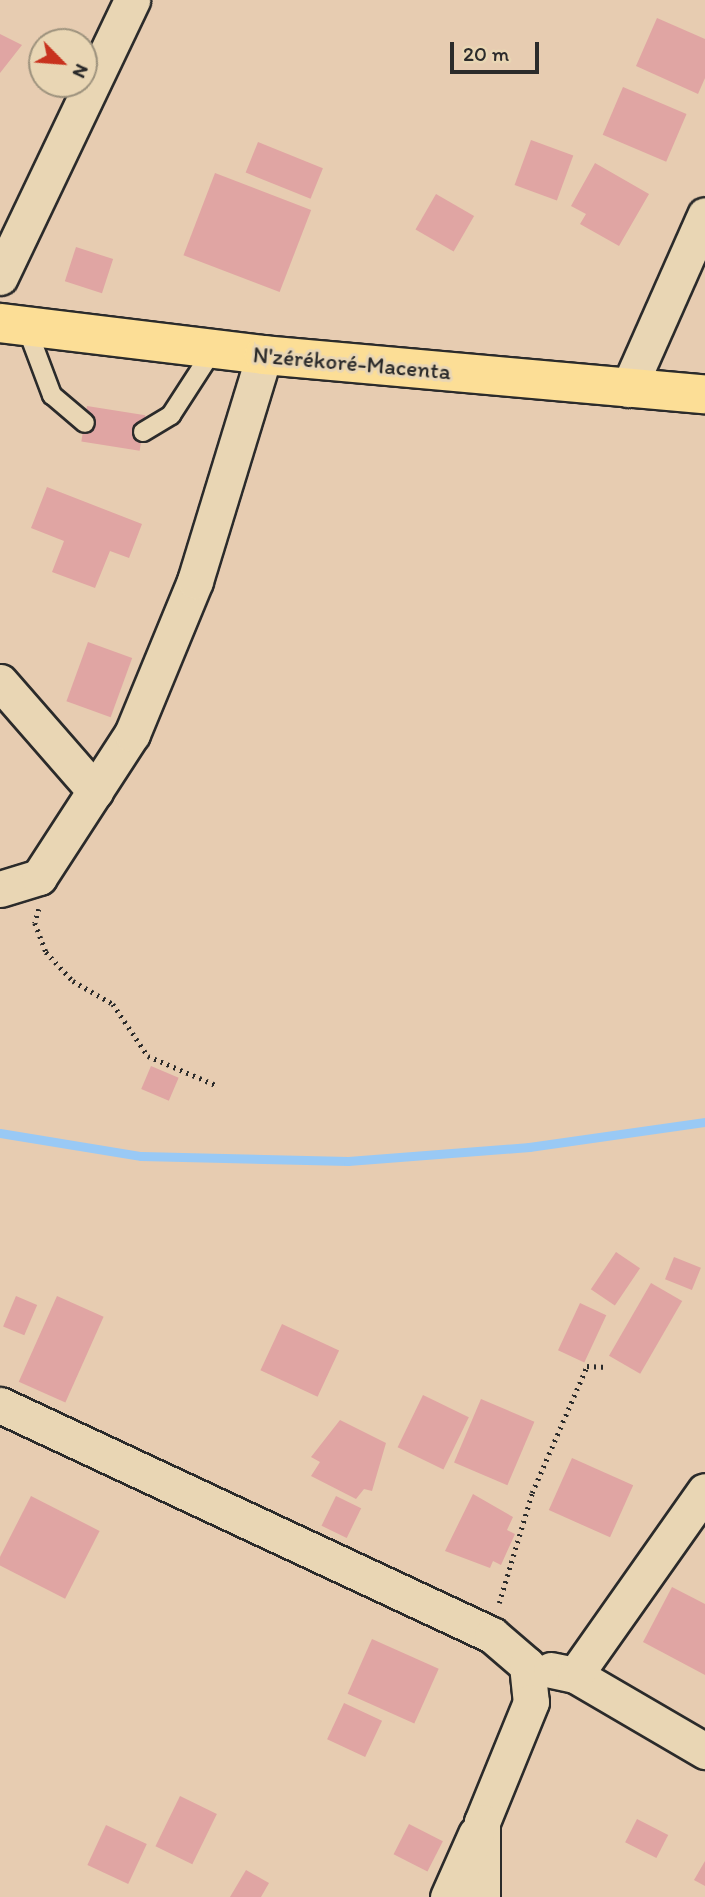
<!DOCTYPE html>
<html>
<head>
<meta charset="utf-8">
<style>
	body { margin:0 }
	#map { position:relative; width:705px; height:1897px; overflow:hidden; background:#e7ccb1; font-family:Itim,sans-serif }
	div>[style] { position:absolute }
	.stream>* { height:9px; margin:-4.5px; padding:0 4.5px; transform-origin:4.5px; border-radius:4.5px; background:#99c9f5 }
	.building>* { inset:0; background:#e0a5a3; transform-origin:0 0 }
	.path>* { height:4.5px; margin-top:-2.25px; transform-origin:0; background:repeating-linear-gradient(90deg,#2b2b2b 0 2px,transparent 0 7px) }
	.roads { filter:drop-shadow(2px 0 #2b2b2b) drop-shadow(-2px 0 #2b2b2b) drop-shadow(0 2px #2b2b2b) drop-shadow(0 -2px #2b2b2b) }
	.service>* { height:18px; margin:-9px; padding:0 9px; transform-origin:9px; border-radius:9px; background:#e9d6b4 }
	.minor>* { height:35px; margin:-17.5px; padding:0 17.5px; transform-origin:17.5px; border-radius:17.5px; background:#e9d6b4 }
	.trunk>* { height:38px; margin:-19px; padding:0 19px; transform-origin:19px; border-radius:19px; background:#fcde96 }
	span { translate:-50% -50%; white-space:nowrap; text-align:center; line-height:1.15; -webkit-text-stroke:6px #e9d6b4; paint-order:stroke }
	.street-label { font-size:23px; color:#2b2b2b }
	.north { position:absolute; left:28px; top:28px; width:70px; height:70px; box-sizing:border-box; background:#e9d6b4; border:2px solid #9d927d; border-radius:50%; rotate:115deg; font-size:19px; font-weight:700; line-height:28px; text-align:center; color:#2b2b2b }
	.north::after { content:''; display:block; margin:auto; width:24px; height:32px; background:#c8321e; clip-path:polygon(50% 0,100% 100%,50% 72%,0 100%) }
	.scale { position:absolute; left:450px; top:42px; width:89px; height:32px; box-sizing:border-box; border:4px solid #2b2b2b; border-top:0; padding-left:9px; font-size:21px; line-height:24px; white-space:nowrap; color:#2b2b2b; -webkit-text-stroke:5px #e9d6b4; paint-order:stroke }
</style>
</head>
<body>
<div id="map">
	<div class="stream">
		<i style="left:0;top:1133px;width:143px;rotate:9.3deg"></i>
		<i style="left:141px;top:1156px;width:207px;rotate:1.4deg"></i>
		<i style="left:348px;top:1161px;width:182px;rotate:-4.4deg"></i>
		<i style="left:529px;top:1147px;width:178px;rotate:-8.1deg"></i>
	</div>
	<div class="building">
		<i style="clip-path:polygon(657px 18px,705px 39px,705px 78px,698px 94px,636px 66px)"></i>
		<i style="clip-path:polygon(0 34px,22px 45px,0 73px)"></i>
		<i style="left:623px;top:87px;width:69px;height:52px;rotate:23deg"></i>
		<i style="left:531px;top:140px;width:45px;height:48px;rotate:20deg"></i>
		<i style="left:258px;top:142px;width:70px;height:33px;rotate:22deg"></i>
		<i style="clip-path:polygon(595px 163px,649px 194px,619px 246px,580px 224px,586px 214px,571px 206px)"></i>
		<i style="left:215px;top:173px;width:103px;height:88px;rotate:21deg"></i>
		<i style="left:436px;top:194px;width:44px;height:41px;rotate:30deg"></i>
		<i style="left:76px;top:247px;width:39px;height:36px;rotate:18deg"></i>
		<i style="left:87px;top:406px;width:59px;height:36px;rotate:9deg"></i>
		<i style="clip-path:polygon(47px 487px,142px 524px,129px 558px,110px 551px,95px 588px,52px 572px,64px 541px,31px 528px)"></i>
		<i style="left:88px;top:642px;width:47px;height:63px;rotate:20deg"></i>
		<i style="left:151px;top:1066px;width:30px;height:25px;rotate:23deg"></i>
		<i style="left:616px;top:1252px;width:29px;height:45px;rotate:34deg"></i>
		<i style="left:674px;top:1257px;width:29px;height:24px;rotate:22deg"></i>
		<i style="left:651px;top:1283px;width:36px;height:84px;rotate:30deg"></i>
		<i style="left:16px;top:1296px;width:23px;height:33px;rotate:23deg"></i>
		<i style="left:57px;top:1296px;width:51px;height:94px;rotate:24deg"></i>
		<i style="left:580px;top:1303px;width:29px;height:52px;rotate:25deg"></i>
		<i style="left:282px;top:1324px;width:63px;height:51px;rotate:25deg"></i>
		<i style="left:423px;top:1395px;width:51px;height:58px;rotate:26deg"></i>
		<i style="left:481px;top:1399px;width:58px;height:69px;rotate:23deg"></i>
		<i style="clip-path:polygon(340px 1420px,386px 1443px,372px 1491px,364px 1489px,356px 1499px,311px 1476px,320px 1462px,311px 1457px)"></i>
		<i style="left:572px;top:1458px;width:67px;height:57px;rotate:24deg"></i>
		<i style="clip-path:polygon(473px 1494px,513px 1517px,507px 1530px,515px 1534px,501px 1565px,493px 1561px,490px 1568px,445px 1551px)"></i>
		<i style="left:31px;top:1496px;width:77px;height:76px;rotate:27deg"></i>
		<i style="left:336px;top:1496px;width:28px;height:33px;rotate:26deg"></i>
		<i style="clip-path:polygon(672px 1587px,705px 1604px,705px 1675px,643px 1642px)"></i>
		<i style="left:372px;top:1639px;width:73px;height:60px;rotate:24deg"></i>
		<i style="left:344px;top:1703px;width:42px;height:40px;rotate:25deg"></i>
		<i style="left:180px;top:1796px;width:41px;height:56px;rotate:26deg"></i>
		<i style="left:637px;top:1819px;width:35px;height:26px;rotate:27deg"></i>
		<i style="left:409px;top:1824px;width:38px;height:34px;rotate:27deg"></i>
		<i style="left:106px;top:1825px;width:45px;height:44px;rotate:25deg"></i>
		<i style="clip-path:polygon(705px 1861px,705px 1886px,694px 1880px)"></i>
		<i style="clip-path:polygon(246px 1870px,269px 1883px,261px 1897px,230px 1897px)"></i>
	</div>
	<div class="path">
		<i style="left:39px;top:909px;width:15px;rotate:106deg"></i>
		<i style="left:35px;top:923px;width:31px;rotate:69deg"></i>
		<i style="left:46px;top:952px;width:40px;rotate:47deg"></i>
		<i style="left:73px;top:981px;width:46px;rotate:29.9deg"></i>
		<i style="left:113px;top:1004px;width:63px;rotate:56.1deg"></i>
		<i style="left:148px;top:1056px;width:76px;rotate:23.2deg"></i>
		<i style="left:499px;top:1603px;width:115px;rotate:-73.3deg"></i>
		<i style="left:532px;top:1493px;width:138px;rotate:-66.6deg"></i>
		<i style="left:587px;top:1366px;width:20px;rotate:3deg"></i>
	</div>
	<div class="roads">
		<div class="service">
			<i style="left:26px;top:326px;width:74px;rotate:69.4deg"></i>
			<i style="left:52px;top:395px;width:43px;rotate:40.3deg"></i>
			<i style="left:143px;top:432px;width:33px;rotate:-31deg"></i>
			<i style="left:171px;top:415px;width:77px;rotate:-57.1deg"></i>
		</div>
		<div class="minor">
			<i style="left:0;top:277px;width:307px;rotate:-64.5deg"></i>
			<i style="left:628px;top:389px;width:190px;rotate:-66.1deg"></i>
			<i style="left:0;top:682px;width:145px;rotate:48.9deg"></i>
			<i style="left:0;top:889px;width:41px;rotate:-17.1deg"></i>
			<i style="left:39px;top:877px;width:171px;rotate:-57deg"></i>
			<i style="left:132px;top:734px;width:165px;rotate:-67.6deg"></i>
			<i style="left:195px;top:581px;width:236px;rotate:-73deg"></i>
			<i style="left:0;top:1405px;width:543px;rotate:25.06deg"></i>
			<i style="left:492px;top:1635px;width:46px;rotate:40.6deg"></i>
			<i style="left:527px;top:1665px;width:37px;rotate:84deg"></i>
			<i style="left:531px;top:1702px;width:130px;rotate:112.2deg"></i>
			<i style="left:482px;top:1822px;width:75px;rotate:90deg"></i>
			<i style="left:551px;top:1670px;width:25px;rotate:12deg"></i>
			<i style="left:575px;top:1675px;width:151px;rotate:30.3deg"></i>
			<i style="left:575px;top:1675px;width:225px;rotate:-54.8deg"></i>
			<i style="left:448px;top:1897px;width:69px;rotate:-66deg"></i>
		</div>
		<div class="trunk">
			<i style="left:0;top:323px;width:266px;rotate:6.9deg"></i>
			<i style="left:264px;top:355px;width:443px;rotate:5.1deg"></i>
		</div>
	</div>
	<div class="street-label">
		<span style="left:352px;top:363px;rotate:5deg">N'zérékoré-Macenta</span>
	</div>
	<div class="north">N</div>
	<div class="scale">20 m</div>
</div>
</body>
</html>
